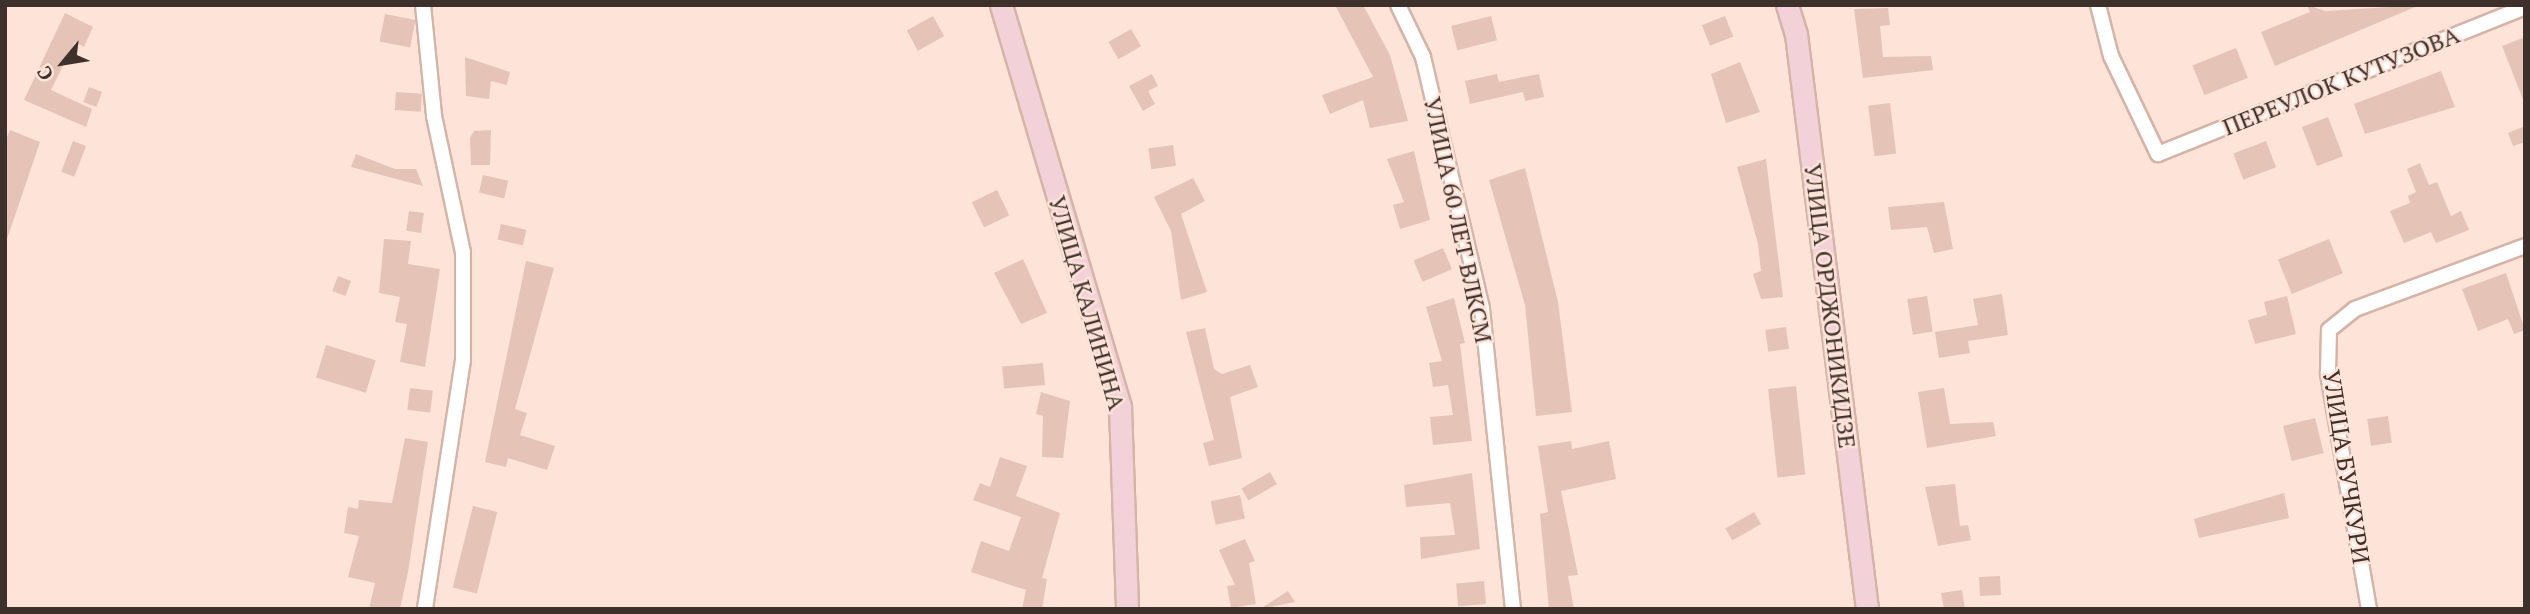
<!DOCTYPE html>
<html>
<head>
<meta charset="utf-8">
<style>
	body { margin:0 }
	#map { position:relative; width:2530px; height:614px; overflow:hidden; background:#fee3d8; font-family:"PT Serif",serif }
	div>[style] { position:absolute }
	.building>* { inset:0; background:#e5c4b7; transform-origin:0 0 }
	.roads { filter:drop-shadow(2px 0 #d5b4a7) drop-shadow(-2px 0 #d5b4a7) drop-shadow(0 2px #d5b4a7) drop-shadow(0 -2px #d5b4a7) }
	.street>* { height:14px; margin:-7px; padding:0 7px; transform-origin:7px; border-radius:7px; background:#fff }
	.secondary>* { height:21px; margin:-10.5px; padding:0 10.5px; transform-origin:10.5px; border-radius:10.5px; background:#f2d1d9 }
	span { translate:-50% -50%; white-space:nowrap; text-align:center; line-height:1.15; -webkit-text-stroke:5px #fee3d8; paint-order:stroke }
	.street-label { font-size:24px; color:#3e312c }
	.frame { position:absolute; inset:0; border:7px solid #3e312c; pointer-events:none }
	.north { position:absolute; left:28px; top:28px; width:70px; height:70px; -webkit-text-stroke:5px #fee3d8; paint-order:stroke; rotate:240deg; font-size:19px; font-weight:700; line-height:28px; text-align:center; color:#3e312c }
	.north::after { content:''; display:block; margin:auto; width:24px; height:32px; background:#3e312c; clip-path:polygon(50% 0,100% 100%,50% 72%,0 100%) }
</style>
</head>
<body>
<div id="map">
	<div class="building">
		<i style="clip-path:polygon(1335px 5px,1363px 5px,1390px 55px,1408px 121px,1370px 128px,1363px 100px,1330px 114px,1322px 95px,1373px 77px)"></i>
		<i style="clip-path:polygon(2307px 5px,2326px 11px,2420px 5px,2275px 66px,2261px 32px,2310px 12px)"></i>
		<i style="clip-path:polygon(1888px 8px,1890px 25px,1880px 26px,1883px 57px,1931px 56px,1933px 70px,1863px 78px,1854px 9px)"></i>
		<i style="clip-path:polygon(65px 13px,93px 27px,84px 47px,75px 42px,51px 90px,92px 109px,86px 127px,24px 100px)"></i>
		<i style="left:385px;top:14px;width:31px;height:28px;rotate:11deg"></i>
		<i style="left:933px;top:16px;width:23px;height:30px;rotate:61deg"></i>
		<i style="left:1491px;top:16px;width:25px;height:41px;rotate:76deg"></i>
		<i style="left:1725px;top:16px;width:22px;height:25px;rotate:68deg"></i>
		<i style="left:1131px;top:29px;width:20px;height:26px;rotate:60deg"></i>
		<i style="clip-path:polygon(2525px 37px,2525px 102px,2524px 102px,2502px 46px)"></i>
		<i style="left:2236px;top:48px;width:32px;height:47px;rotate:68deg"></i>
		<i style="clip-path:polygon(465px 57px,510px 72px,507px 85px,491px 81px,489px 99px,466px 96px)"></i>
		<i style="clip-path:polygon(1740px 62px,1760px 112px,1726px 123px,1711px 74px)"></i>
		<i style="clip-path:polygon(2441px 71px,2455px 107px,2365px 134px,2354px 104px)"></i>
		<i style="clip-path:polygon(1152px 74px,1158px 86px,1148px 91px,1155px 104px,1143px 111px,1129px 86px)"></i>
		<i style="clip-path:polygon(1497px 74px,1499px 82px,1539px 74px,1544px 97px,1525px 101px,1523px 92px,1470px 104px,1465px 81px)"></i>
		<i style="left:89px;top:87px;width:14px;height:16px;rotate:21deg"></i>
		<i style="left:396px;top:92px;width:26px;height:18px;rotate:4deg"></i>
		<i style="left:1890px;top:103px;width:51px;height:22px;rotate:83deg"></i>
		<i style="left:2328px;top:117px;width:42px;height:28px;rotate:69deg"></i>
		<i style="clip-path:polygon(2525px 126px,2525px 142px,2513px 146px,2508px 133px)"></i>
		<i style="clip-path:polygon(10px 130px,40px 142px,7px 239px,5px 142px)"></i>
		<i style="clip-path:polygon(491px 130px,490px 165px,471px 165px,470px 138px,474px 131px)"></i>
		<i style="left:73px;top:141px;width:14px;height:33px;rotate:21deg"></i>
		<i style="left:2266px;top:141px;width:28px;height:35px;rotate:69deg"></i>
		<i style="left:1173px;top:145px;width:21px;height:25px;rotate:82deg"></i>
		<i style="clip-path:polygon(1414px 151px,1430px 220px,1400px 229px,1393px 205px,1404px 202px,1387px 159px)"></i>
		<i style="clip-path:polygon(356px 154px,395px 169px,416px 169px,423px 186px,351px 167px)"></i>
		<i style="clip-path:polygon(1766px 159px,1783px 297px,1761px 299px,1753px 274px,1761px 271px,1758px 244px,1737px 167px)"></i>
		<i style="clip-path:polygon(2420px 163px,2429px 185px,2437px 182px,2451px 216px,2461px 211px,2469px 230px,2436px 243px,2431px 232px,2404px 243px,2390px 211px,2410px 203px,2408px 196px,2416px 192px,2407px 169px)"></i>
		<i style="clip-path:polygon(1525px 168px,1558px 302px,1572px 412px,1536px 416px,1525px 305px,1489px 180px)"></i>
		<i style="left:483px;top:175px;width:26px;height:18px;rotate:13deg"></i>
		<i style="clip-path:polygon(1193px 178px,1205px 201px,1181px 214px,1207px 292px,1181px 300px,1171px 231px,1154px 197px)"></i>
		<i style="left:997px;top:190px;width:28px;height:28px;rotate:64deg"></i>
		<i style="clip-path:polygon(1944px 202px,1953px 249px,1934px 253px,1927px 227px,1891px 230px,1888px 207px)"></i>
		<i style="left:409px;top:211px;width:15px;height:20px;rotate:8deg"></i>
		<i style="left:501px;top:224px;width:26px;height:16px;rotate:13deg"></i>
		<i style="clip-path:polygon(384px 239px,411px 241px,408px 264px,440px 269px,425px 367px,400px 362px,407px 324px,395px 322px,400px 297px,379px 293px)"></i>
		<i style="left:2329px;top:239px;width:37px;height:55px;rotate:68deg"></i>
		<i style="left:1443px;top:248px;width:23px;height:32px;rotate:67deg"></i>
		<i style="clip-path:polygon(1023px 259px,1047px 313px,1021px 324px,994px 273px)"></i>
		<i style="clip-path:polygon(526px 261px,554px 268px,515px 409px,527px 413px,520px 435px,555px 446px,547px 470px,508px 458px,506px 467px,485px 462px)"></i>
		<i style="clip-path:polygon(2506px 273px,2525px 330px,2514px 334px,2508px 319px,2478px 331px,2462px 289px)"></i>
		<i style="left:338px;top:276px;width:14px;height:16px;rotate:21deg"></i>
		<i style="clip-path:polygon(2002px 294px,2008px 335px,1968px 341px,1970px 353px,1939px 358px,1935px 332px,1978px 325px,1973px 299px)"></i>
		<i style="left:1927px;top:296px;width:36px;height:20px;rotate:81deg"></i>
		<i style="clip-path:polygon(2287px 296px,2296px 334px,2255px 344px,2248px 320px,2267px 315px,2264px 302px)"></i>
		<i style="clip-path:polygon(1454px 298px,1465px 343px,1460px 344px,1472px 441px,1433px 445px,1430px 417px,1453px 415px,1448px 385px,1433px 387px,1429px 363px,1442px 361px,1426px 307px)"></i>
		<i style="left:1786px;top:327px;width:22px;height:21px;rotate:82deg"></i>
		<i style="clip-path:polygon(1205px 328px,1214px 369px,1222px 374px,1250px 365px,1258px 387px,1230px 397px,1242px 458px,1209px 466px,1203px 443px,1214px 440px,1186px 332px)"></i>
		<i style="left:326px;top:345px;width:52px;height:34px;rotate:17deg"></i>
		<i style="left:1043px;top:363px;width:22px;height:41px;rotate:85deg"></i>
		<i style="left:1796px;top:386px;width:89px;height:28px;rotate:84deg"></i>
		<i style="left:410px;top:388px;width:23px;height:22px;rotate:7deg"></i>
		<i style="clip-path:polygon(1944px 388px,1950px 424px,1993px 422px,1996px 436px,1927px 448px,1918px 392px)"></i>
		<i style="clip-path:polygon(1041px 392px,1070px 401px,1063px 458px,1042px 457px,1043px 416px,1036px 414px)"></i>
		<i style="left:2388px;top:416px;width:27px;height:21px;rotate:82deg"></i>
		<i style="left:2315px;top:418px;width:36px;height:33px;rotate:76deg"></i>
		<i style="clip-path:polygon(405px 438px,428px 442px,408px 572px,400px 609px,369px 609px,375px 583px,348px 577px,359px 536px,344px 533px,348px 507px,358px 509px,359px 500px,392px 503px)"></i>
		<i style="clip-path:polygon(1571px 441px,1572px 449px,1609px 441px,1616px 479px,1561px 491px,1578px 575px,1568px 576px,1574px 609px,1549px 609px,1540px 514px,1548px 512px,1538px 446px)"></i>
		<i style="clip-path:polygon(1000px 457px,1027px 466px,1016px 496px,1060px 513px,1042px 578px,1047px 579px,1042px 609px,1022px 609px,1026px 590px,971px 572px,981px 541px,1009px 551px,1021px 517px,973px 500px,980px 483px,990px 487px)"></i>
		<i style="left:1270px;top:472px;width:14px;height:33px;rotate:60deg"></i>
		<i style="clip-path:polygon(1472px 473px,1480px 549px,1421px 559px,1420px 537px,1455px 535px,1450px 503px,1406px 507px,1404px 485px)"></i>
		<i style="clip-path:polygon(1955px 484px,1960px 526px,1968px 525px,1971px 540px,1938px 546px,1925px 487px)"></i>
		<i style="clip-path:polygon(2284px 493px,2289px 518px,2199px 538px,2194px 519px)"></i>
		<i style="left:1240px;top:495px;width:24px;height:30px;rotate:78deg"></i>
		<i style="left:473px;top:506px;width:25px;height:84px;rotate:14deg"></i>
		<i style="left:1754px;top:512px;width:14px;height:33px;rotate:60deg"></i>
		<i style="clip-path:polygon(1245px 539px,1255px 561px,1249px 563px,1256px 604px,1231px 608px,1227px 586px,1235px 585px,1219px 550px)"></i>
		<i style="left:2000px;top:576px;width:19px;height:21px;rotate:87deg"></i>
		<i style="left:1484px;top:581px;width:23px;height:28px;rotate:85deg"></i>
		<i style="clip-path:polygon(1962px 590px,1965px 609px,1944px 609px,1941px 593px)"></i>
		<i style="clip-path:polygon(1288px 591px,1295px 602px,1260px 609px)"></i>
	</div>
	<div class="roads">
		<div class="street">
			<i style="left:423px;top:5px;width:112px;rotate:84.3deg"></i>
			<i style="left:434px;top:116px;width:139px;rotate:78deg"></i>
			<i style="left:463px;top:252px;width:108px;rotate:90deg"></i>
			<i style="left:463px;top:360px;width:252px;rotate:98.7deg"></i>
			<i style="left:1398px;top:5px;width:58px;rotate:64.3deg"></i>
			<i style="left:1423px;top:57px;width:259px;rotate:76.8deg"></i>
			<i style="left:1482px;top:309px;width:302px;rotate:84.1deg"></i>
			<i style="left:2098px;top:5px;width:53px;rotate:75.7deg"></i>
			<i style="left:2111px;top:56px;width:109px;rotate:64.4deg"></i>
			<i style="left:2158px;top:154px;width:395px;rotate:-21.8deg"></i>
			<i style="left:2369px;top:609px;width:240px;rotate:-99.9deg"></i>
			<i style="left:2328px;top:373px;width:43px;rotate:-88.7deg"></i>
			<i style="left:2329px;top:330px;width:33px;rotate:-39deg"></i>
			<i style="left:2355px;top:309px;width:181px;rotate:-20.3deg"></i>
		</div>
		<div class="secondary">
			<i style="left:1001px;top:5px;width:419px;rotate:73.5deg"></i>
			<i style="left:1120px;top:407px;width:202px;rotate:88deg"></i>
			<i style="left:1787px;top:5px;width:30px;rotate:73deg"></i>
			<i style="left:1796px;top:34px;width:579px;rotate:82.96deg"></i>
		</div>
	</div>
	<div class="street-label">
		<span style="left:2341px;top:81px;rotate:-22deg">ПЕРЕУЛОК КУТУЗОВА</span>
		<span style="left:1458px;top:220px;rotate:78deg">УЛИЦА 60 ЛЕТ ВЛКСМ</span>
		<span style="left:1087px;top:303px;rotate:74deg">УЛИЦА КАЛИНИНА</span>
		<span style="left:1830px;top:306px;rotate:83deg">УЛИЦА ОРДЖОНИКИДЗЕ</span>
		<span style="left:2346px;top:467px;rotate:81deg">УЛИЦА БУЧКУРИ</span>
	</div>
	<div class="frame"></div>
	<div class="north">С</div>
</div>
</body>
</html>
